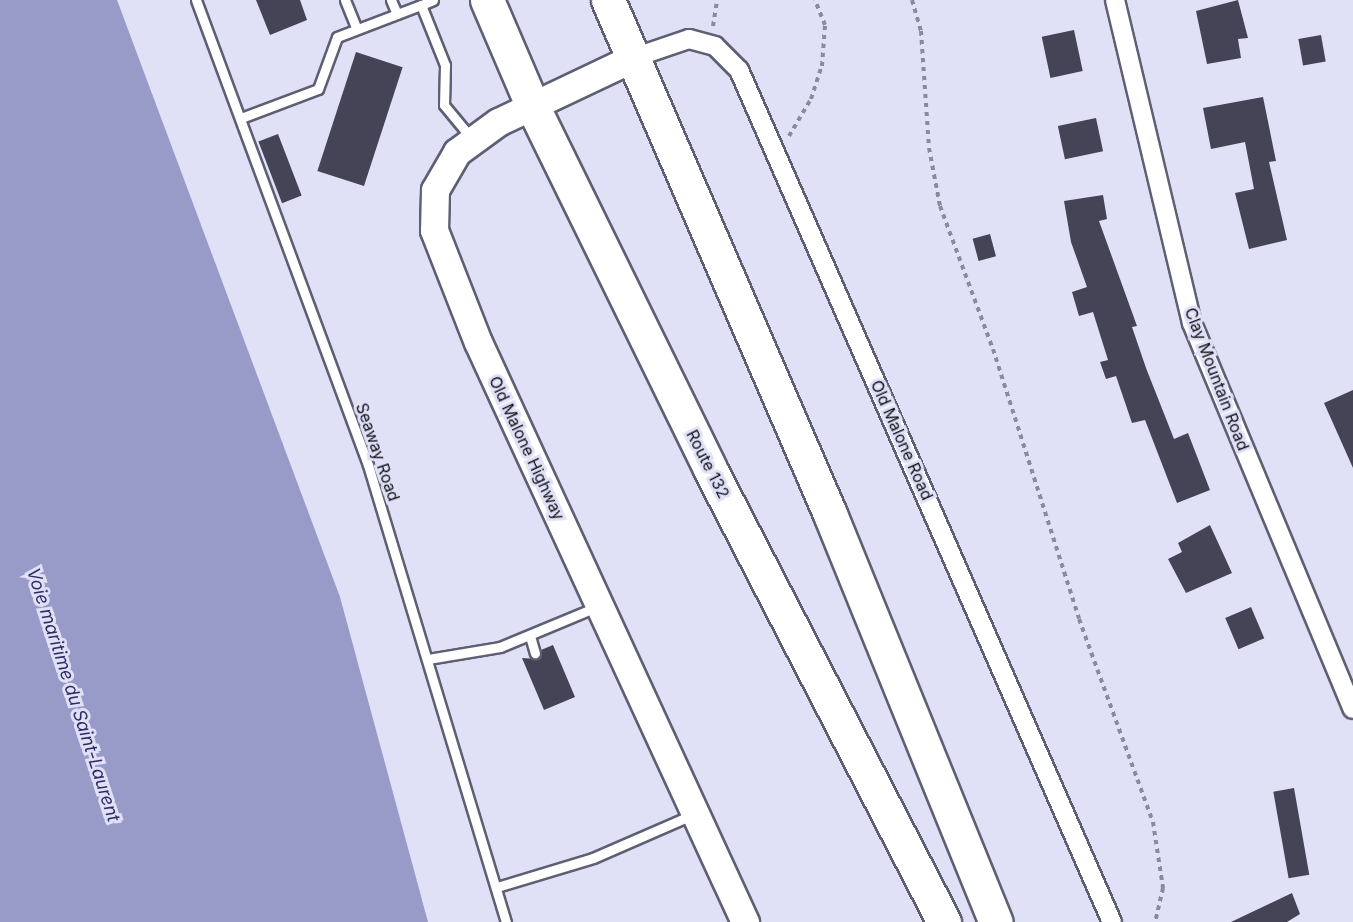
<!DOCTYPE html>
<html>
<head>
<meta charset="utf-8">
<style>
	body { margin:0 }
	#map { position:relative; width:1353px; height:922px; overflow:hidden; background:#e0e1f7; font-family:Inter,sans-serif }
	div>[style] { position:absolute }
	.water>* { inset:0; background:#989ac8 }
	.building>* { inset:0; background:#444456; transform-origin:0 0 }
	.path>* { height:4px; margin-top:-2px; transform-origin:0; background:repeating-linear-gradient(90deg,#8a8a9a 0 4.5px,transparent 0 9px) }
	.roads { filter:drop-shadow(2px 0 #5e5f72) drop-shadow(-2px 0 #5e5f72) drop-shadow(0 2px #5e5f72) drop-shadow(0 -2px #5e5f72) }
	.lane>* { height:9px; margin:-4.5px; padding:0 4.5px; transform-origin:4.5px; border-radius:4.5px; background:#fff }
	.street>* { height:18px; margin:-9px; padding:0 9px; transform-origin:9px; border-radius:9px; background:#fff }
	.secondary>* { height:27px; margin:-13.5px; padding:0 13.5px; transform-origin:13.5px; border-radius:13.5px; background:#fff }
	.highway>* { height:33px; margin:-16.5px; padding:0 16.5px; transform-origin:16.5px; border-radius:16.5px; background:#fff }
	span { translate:-50% -50%; white-space:nowrap; text-align:center; line-height:1.15; -webkit-text-stroke:6px #e0e1f7; paint-order:stroke }
	.street-label { font-size:16px; color:#0f0f16 }
	.water-label { font-size:18px; color:#302c65; font-style:italic }
</style>
</head>
<body>
<div id="map">
	<div class="water">
		<i style="clip-path:polygon(0 0,117px 0,340px 597px,428px 922px,0 922px)"></i>
	</div>
	<div class="building">
		<i style="clip-path:polygon(256px 0,300px 0,307px 20px,270px 35px)"></i>
		<i style="clip-path:polygon(1238px 0,1248px 38px,1238px 39px,1241px 58px,1207px 64px,1196px 11px)"></i>
		<i style="left:1074px;top:30px;width:42px;height:33px;rotate:78deg"></i>
		<i style="left:1321px;top:35px;width:27px;height:23px;rotate:80deg"></i>
		<i style="left:356px;top:52px;width:49px;height:125px;rotate:18deg"></i>
		<i style="clip-path:polygon(1263px 97px,1276px 161px,1269px 162px,1287px 240px,1249px 249px,1235px 193px,1254px 189px,1245px 142px,1211px 149px,1203px 108px)"></i>
		<i style="left:1096px;top:118px;width:34px;height:39px;rotate:78deg"></i>
		<i style="left:278px;top:134px;width:66px;height:21px;rotate:69deg"></i>
		<i style="clip-path:polygon(1103px 195px,1107px 219px,1099px 221px,1137px 326px,1132px 327px,1146px 368px,1174px 439px,1188px 433px,1210px 490px,1177px 503px,1145px 420px,1132px 423px,1116px 376px,1106px 379px,1100px 362px,1108px 360px,1093px 312px,1079px 316px,1072px 292px,1087px 287px,1071px 242px,1064px 201px)"></i>
		<i style="left:990px;top:234px;width:23px;height:18px;rotate:75deg"></i>
		<i style="clip-path:polygon(1353px 390px,1353px 468px,1324px 403px)"></i>
		<i style="clip-path:polygon(1210px 525px,1232px 573px,1186px 593px,1168px 559px,1182px 552px,1178px 543px)"></i>
		<i style="left:1251px;top:607px;width:34px;height:28px;rotate:67deg"></i>
		<i style="clip-path:polygon(553px 645px,575px 697px,544px 710px,522px 658px,537px 659px,541px 650px)"></i>
		<i style="left:1294px;top:788px;width:88px;height:21px;rotate:80deg"></i>
		<i style="clip-path:polygon(1292px 893px,1300px 914px,1287px 922px,1231px 922px)"></i>
	</div>
	<div class="path">
		<i style="left:912px;top:0;width:32px;rotate:74deg"></i>
		<i style="left:921px;top:31px;width:117px;rotate:86.1deg"></i>
		<i style="left:929px;top:148px;width:59px;rotate:79.3deg"></i>
		<i style="left:940px;top:206px;width:153px;rotate:69.7deg"></i>
		<i style="left:993px;top:349px;width:283px;rotate:72.3deg"></i>
		<i style="left:1079px;top:619px;width:216px;rotate:70deg"></i>
		<i style="left:1153px;top:822px;width:67px;rotate:81.4deg"></i>
		<i style="left:1163px;top:888px;width:35px;rotate:103deg"></i>
		<i style="left:713px;top:26px;width:26px;rotate:-81deg"></i>
		<i style="left:789px;top:136px;width:43px;rotate:-59.3deg"></i>
		<i style="left:811px;top:99px;width:35px;rotate:-72deg"></i>
		<i style="left:822px;top:66px;width:41px;rotate:-85.8deg"></i>
		<i style="left:825px;top:25px;width:27px;rotate:-112deg"></i>
	</div>
	<div class="roads">
		<div class="lane">
			<i style="left:196px;top:0;width:496px;rotate:69.7deg"></i>
			<i style="left:368px;top:465px;width:477px;rotate:73.2deg"></i>
			<i style="left:345px;top:0;width:31px;rotate:68deg"></i>
			<i style="left:391px;top:0;width:15px;rotate:67deg"></i>
			<i style="left:433px;top:0;width:13px;rotate:157deg"></i>
			<i style="left:421px;top:5px;width:65px;rotate:68.2deg"></i>
			<i style="left:445px;top:65px;width:40px;rotate:91.4deg"></i>
			<i style="left:444px;top:105px;width:44px;rotate:50.5deg"></i>
			<i style="left:241px;top:118px;width:82px;rotate:-20.6deg"></i>
			<i style="left:318px;top:89px;width:55px;rotate:-69.9deg"></i>
			<i style="left:337px;top:37px;width:90px;rotate:-20.9deg"></i>
			<i style="left:530px;top:636px;width:18px;rotate:74deg"></i>
			<i style="left:428px;top:659px;width:73px;rotate:-9.5deg"></i>
			<i style="left:500px;top:647px;width:104px;rotate:-22.6deg"></i>
			<i style="left:497px;top:887px;width:100px;rotate:-16.8deg"></i>
			<i style="left:593px;top:858px;width:110px;rotate:-23.5deg"></i>
		</div>
		<div class="street">
			<i style="left:1115px;top:0;width:332px;rotate:76.6deg"></i>
			<i style="left:1192px;top:323px;width:418px;rotate:67.4deg"></i>
			<i style="left:633px;top:58px;width:59px;rotate:-18.7deg"></i>
			<i style="left:689px;top:39px;width:27px;rotate:15deg"></i>
			<i style="left:715px;top:46px;width:34px;rotate:45deg"></i>
			<i style="left:739px;top:70px;width:930px;rotate:66.36deg"></i>
		</div>
		<div class="secondary">
			<i style="left:633px;top:58px;width:149px;rotate:154.6deg"></i>
			<i style="left:498px;top:122px;width:51px;rotate:143.8deg"></i>
			<i style="left:457px;top:152px;width:44px;rotate:120.1deg"></i>
			<i style="left:435px;top:190px;width:40px;rotate:91.4deg"></i>
			<i style="left:434px;top:230px;width:120px;rotate:68.6deg"></i>
			<i style="left:478px;top:342px;width:639px;rotate:65.28deg"></i>
		</div>
		<div class="highway">
			<i style="left:487px;top:0;width:114px;rotate:66.8deg"></i>
			<i style="left:532px;top:105px;width:405px;rotate:63.9deg"></i>
			<i style="left:710px;top:469px;width:510px;rotate:62.68deg"></i>
			<i style="left:608px;top:0;width:560px;rotate:66.64deg"></i>
			<i style="left:830px;top:514px;width:440px;rotate:67.9deg"></i>
		</div>
	</div>
	<div class="street-label">
		<span style="left:1217px;top:379px;rotate:69deg">Clay Mountain Road</span>
		<span style="left:902px;top:440px;rotate:66deg">Old Malone Road</span>
		<span style="left:527px;top:448px;rotate:65deg">Old Malone Highway</span>
		<span style="left:378px;top:452px;rotate:71deg">Seaway Road</span>
		<span style="left:708px;top:464px;rotate:63deg">Route 132</span>
	</div>
	<div class="water-label">
		<span style="left:73px;top:695px;rotate:72deg">Voie maritime du Saint-Laurent</span>
	</div>
</div>
</body>
</html>
